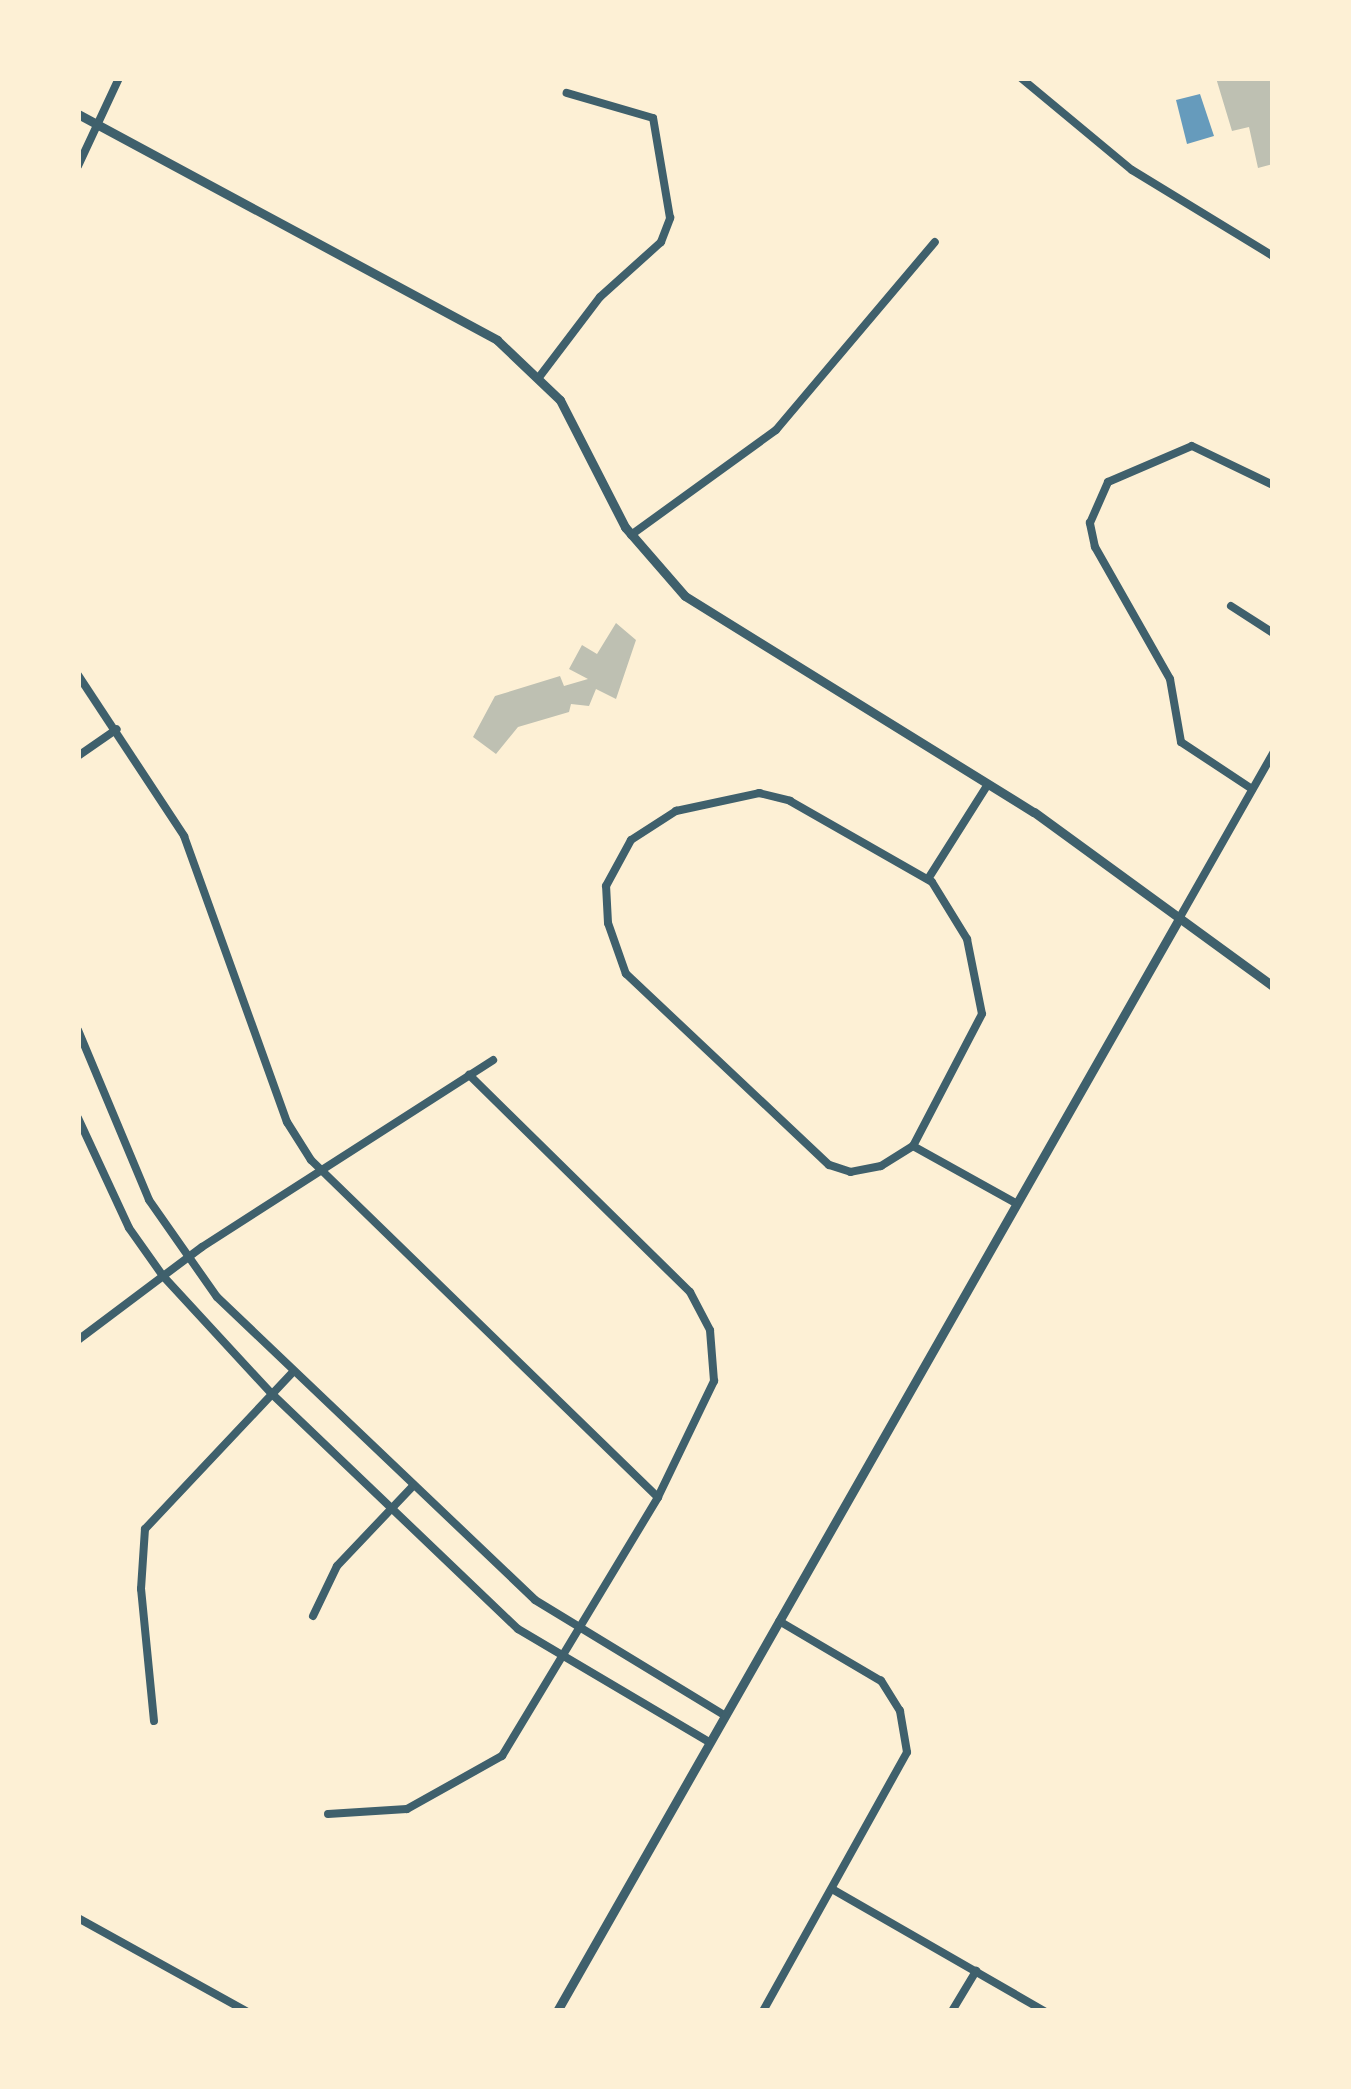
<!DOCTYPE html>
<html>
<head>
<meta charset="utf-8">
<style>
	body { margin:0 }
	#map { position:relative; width:1351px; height:2089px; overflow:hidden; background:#fdf0d5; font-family:"Asap Condensed",sans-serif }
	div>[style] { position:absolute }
	.water>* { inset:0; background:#669bbc }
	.building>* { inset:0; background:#bec0b2 }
	.minor>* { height:8px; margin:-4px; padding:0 4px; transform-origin:4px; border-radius:4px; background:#3f606c }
	.tertiary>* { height:9px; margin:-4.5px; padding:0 4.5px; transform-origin:4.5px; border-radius:4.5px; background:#3f606c }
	span { translate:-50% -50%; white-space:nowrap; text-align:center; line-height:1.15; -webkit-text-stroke:12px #fdf0d5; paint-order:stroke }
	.frame { position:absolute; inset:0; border:81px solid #fdf0d5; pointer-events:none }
</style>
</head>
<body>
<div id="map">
	<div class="water">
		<i style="clip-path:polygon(1200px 94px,1214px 136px,1187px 144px,1176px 100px)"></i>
	</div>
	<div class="building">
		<i style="clip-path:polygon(1216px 78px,1273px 78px,1273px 164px,1258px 168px,1249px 127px,1232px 131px)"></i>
		<i style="clip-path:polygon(616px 623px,636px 640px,616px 699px,596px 689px,589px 706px,571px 704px,569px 712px,518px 727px,496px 754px,473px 737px,495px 696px,560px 676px,564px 686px,588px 679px,569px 669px,582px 645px,597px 654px)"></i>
	</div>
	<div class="minor">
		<i style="left:1021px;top:78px;width:144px;rotate:39.7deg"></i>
		<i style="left:1132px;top:170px;width:165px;rotate:31.4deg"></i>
		<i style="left:78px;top:166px;width:97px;rotate:-65deg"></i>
		<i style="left:540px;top:376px;width:99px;rotate:-52.8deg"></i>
		<i style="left:600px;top:297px;width:82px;rotate:-42deg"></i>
		<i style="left:661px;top:242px;width:26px;rotate:-69deg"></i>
		<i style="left:670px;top:218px;width:101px;rotate:-99.6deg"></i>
		<i style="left:653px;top:118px;width:90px;rotate:-163.8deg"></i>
		<i style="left:631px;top:535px;width:179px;rotate:-35.9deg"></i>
		<i style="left:776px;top:430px;width:246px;rotate:-49.8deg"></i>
		<i style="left:1231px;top:606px;width:50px;rotate:32.7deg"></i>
		<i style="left:78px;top:675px;width:193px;rotate:56.6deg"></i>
		<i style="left:184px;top:836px;width:304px;rotate:70.2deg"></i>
		<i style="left:287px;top:1122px;width:45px;rotate:57.7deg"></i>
		<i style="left:311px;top:1160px;width:484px;rotate:44.2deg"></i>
		<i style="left:78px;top:756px;width:47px;rotate:-34.7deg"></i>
		<i style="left:1252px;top:789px;width:85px;rotate:-146.5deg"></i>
		<i style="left:1181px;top:742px;width:64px;rotate:-99.9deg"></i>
		<i style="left:1170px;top:679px;width:152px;rotate:-119.6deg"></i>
		<i style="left:1095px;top:547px;width:25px;rotate:-102deg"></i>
		<i style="left:1090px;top:523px;width:45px;rotate:-66.3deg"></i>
		<i style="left:1108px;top:482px;width:91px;rotate:-23.2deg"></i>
		<i style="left:1192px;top:446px;width:90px;rotate:25.7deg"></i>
		<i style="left:928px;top:879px;width:112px;rotate:-57.7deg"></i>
		<i style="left:1180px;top:917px;width:189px;rotate:-60.4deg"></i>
		<i style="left:78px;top:1030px;width:184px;rotate:67.3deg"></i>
		<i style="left:149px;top:1200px;width:118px;rotate:55deg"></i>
		<i style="left:217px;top:1297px;width:439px;rotate:43.6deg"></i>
		<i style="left:535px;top:1600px;width:221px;rotate:31.3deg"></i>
		<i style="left:78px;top:1118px;width:121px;rotate:65.1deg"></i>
		<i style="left:129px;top:1228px;width:59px;rotate:54.7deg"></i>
		<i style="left:163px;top:1276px;width:161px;rotate:47.3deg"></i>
		<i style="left:272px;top:1394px;width:340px;rotate:43.7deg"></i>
		<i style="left:518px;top:1629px;width:222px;rotate:30.6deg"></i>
		<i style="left:913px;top:1146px;width:38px;rotate:148deg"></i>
		<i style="left:881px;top:1166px;width:31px;rotate:169deg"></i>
		<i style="left:851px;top:1172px;width:23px;rotate:-162deg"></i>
		<i style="left:829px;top:1165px;width:279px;rotate:-136.7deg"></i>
		<i style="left:626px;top:974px;width:54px;rotate:-109.4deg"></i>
		<i style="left:608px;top:923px;width:37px;rotate:-93deg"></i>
		<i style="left:606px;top:886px;width:52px;rotate:-61.5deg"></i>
		<i style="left:631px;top:840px;width:54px;rotate:-32.8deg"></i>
		<i style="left:676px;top:811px;width:85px;rotate:-12.2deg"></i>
		<i style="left:759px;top:793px;width:32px;rotate:14deg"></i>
		<i style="left:790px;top:801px;width:163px;rotate:29.7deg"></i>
		<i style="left:932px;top:882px;width:67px;rotate:58.4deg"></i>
		<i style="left:967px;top:939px;width:76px;rotate:78.7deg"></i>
		<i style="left:982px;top:1014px;width:149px;rotate:117.6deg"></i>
		<i style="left:913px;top:1146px;width:119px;rotate:29.1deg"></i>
		<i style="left:78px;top:1340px;width:155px;rotate:-36.9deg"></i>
		<i style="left:202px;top:1247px;width:346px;rotate:-32.7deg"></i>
		<i style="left:313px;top:1616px;width:55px;rotate:-64.4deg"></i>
		<i style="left:337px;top:1566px;width:109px;rotate:-46.5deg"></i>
		<i style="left:154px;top:1721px;width:133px;rotate:-95.6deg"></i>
		<i style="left:141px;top:1589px;width:60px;rotate:-86.2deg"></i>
		<i style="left:145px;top:1529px;width:216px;rotate:-46.7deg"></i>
		<i style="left:328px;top:1814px;width:79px;rotate:-3.6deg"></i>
		<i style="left:407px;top:1809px;width:109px;rotate:-29.2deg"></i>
		<i style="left:502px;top:1756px;width:302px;rotate:-58.9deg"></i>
		<i style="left:658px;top:1497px;width:129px;rotate:-64.2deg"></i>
		<i style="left:714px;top:1381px;width:51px;rotate:-94.5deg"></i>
		<i style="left:710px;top:1330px;width:43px;rotate:-117.8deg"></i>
		<i style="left:690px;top:1292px;width:310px;rotate:-135.5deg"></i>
		<i style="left:832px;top:1889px;width:245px;rotate:29.9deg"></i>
		<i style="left:78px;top:1918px;width:192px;rotate:29deg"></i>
		<i style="left:763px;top:2011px;width:296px;rotate:-60.9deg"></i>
		<i style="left:907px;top:1752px;width:42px;rotate:-99.7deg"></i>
		<i style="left:900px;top:1711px;width:36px;rotate:-122deg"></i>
		<i style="left:881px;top:1681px;width:118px;rotate:-149.5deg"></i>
		<i style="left:952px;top:2011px;width:47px;rotate:-59deg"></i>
	</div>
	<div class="tertiary">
		<i style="left:78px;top:114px;width:476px;rotate:28.3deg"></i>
		<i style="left:497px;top:340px;width:87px;rotate:43.6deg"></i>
		<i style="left:560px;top:400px;width:143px;rotate:62.9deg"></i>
		<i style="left:625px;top:527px;width:91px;rotate:49deg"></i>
		<i style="left:685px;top:596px;width:410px;rotate:31.8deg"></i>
		<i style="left:1034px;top:812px;width:296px;rotate:36.1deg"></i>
		<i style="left:557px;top:2011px;width:1259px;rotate:-60.34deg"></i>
	</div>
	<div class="frame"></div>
</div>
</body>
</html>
